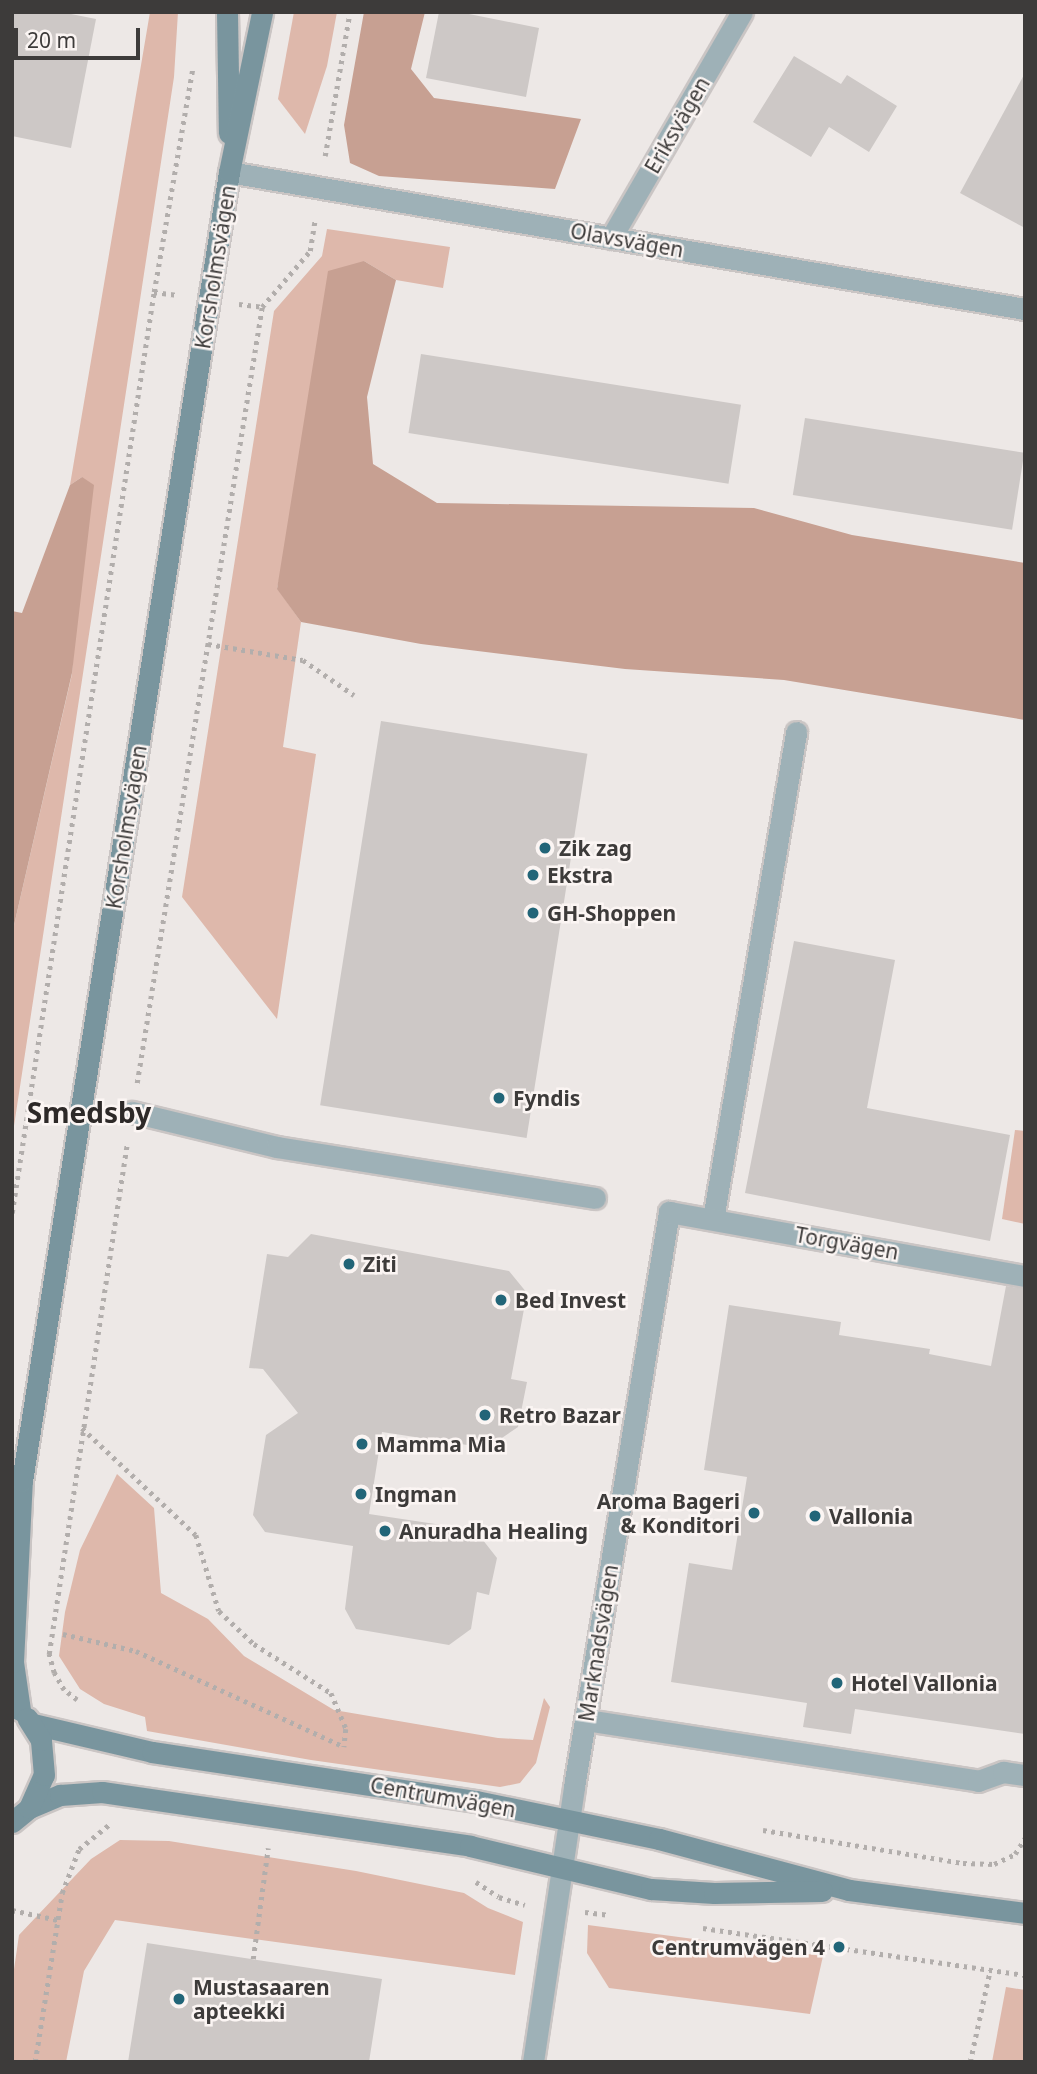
<!DOCTYPE html>
<html>
<head>
<meta charset="utf-8">
<style>
	body { margin:0 }
	#map { position:relative; width:1037px; height:2074px; overflow:hidden; background:#ede8e6; font-family:"Noto Sans",sans-serif }
	div>[style] { position:absolute }
	.green>* { inset:0; background:#deb8ab }
	.forest>* { inset:0; background:#c7a092 }
	.building>* { inset:0; background:#cdc8c6; transform-origin:0 0 }
	.path>* { height:4.5px; margin-top:-2.25px; transform-origin:0; background:repeating-linear-gradient(90deg,#b2aeac 0 3.5px,transparent 0 8.5px) }
	.roads { filter:drop-shadow(2px 0 #cac5c4) drop-shadow(-2px 0 #cac5c4) drop-shadow(0 2px #cac5c4) drop-shadow(0 -2px #cac5c4) }
	.lane>* { height:21px; margin:-10.5px; padding:0 10.5px; transform-origin:10.5px; border-radius:10.5px; background:#9eb1b7 }
	.street>* { height:21px; margin:-10.5px; padding:0 10.5px; transform-origin:10.5px; border-radius:10.5px; background:#9eb1b7 }
	.secondary>* { height:21px; margin:-10.5px; padding:0 10.5px; transform-origin:10.5px; border-radius:10.5px; background:#79959e }
	.dots>* { width:19px; height:19px; translate:-50% -50%; box-sizing:border-box; border:4px solid #fbf5f3; border-radius:50% }
	span { translate:-50% -50%; white-space:nowrap; text-align:center; line-height:1.15; -webkit-text-stroke:5px #fbf5f3; paint-order:stroke }
	.street-label { font-size:21px; color:#3d3b3a }
	.poi-label { font-size:21px; color:#3d3b3a; font-weight:700 }
	.left { translate:0 -50%; text-align:left }
	.right { translate:-100% -50%; text-align:right }
	.district-label { font-size:28px; color:#2d2928; font-weight:700 }
	.frame { position:absolute; inset:0; border:14px solid #3d3b3a; pointer-events:none }
	.scale { position:absolute; left:14px; top:28px; width:126px; height:32px; box-sizing:border-box; border:4px solid #3d3b3a; border-top:0; padding-left:9px; font-size:21px; line-height:24px; white-space:nowrap; color:#3d3b3a; -webkit-text-stroke:5px #fbf5f3; paint-order:stroke }
</style>
</head>
<body>
<div id="map">
	<div class="green">
		<i style="clip-path:polygon(150px 12px,178px 12px,174px 77px,12px 1139px,12px 934px,72px 674px,82px 477px,70px 485px)"></i>
		<i style="clip-path:polygon(294px 12px,337px 12px,327px 66px,305px 134px,278px 99px)"></i>
		<i style="clip-path:polygon(327px 229px,450px 247px,443px 288px,396px 280px,364px 261px,277px 588px,301px 622px,283px 747px,316px 754px,277px 1019px,182px 897px,274px 311px,322px 256px)"></i>
		<i style="clip-path:polygon(1015px 1130px,1025px 1131px,1025px 1224px,1002px 1219px)"></i>
		<i style="clip-path:polygon(117px 1474px,154px 1508px,161px 1593px,208px 1619px,244px 1656px,334px 1710px,498px 1738px,533px 1740px,544px 1698px,550px 1707px,536px 1763px,520px 1783px,500px 1787px,311px 1760px,147px 1731px,145px 1717px,104px 1704px,80px 1689px,59px 1656px,65px 1612px,80px 1550px)"></i>
		<i style="clip-path:polygon(120px 1840px,169px 1841px,356px 1871px,464px 1893px,488px 1908px,523px 1922px,515px 1975px,115px 1920px,84px 1971px,66px 2062px,12px 2062px,12px 1983px,19px 1935px,91px 1859px)"></i>
		<i style="clip-path:polygon(588px 1925px,823px 1956px,810px 2014px,609px 1988px,587px 1953px)"></i>
		<i style="clip-path:polygon(1006px 1987px,1025px 1990px,1025px 2062px,992px 2062px)"></i>
	</div>
	<div class="forest">
		<i style="clip-path:polygon(364px 12px,425px 12px,411px 69px,434px 98px,581px 119px,555px 189px,379px 176px,350px 163px,344px 125px)"></i>
		<i style="clip-path:polygon(364px 261px,396px 280px,367px 397px,373px 464px,437px 503px,754px 508px,852px 535px,1025px 563px,1025px 720px,784px 680px,625px 669px,421px 644px,301px 622px,277px 589px,328px 271px)"></i>
		<i style="clip-path:polygon(82px 477px,94px 485px,72px 673px,12px 934px,12px 611px,22px 613px,70px 485px)"></i>
	</div>
	<div class="building">
		<i style="clip-path:polygon(12px 12px,61px 12px,96px 19px,71px 148px,12px 136px)"></i>
		<i style="clip-path:polygon(439px 12px,459px 12px,539px 28px,526px 97px,426px 78px)"></i>
		<i style="clip-path:polygon(794px 56px,841px 84px,847px 75px,897px 106px,869px 152px,829px 127px,811px 157px,753px 122px)"></i>
		<i style="clip-path:polygon(1025px 73px,1025px 228px,960px 193px)"></i>
		<i style="left:421px;top:354px;width:324px;height:80px;rotate:9deg"></i>
		<i style="left:805px;top:418px;width:222px;height:78px;rotate:9deg"></i>
		<i style="left:381px;top:721px;width:209px;height:389px;rotate:9deg"></i>
		<i style="clip-path:polygon(794px 941px,895px 960px,867px 1108px,1010px 1135px,990px 1241px,745px 1193px)"></i>
		<i style="clip-path:polygon(311px 1234px,509px 1271px,527px 1293px,511px 1379px,527px 1382px,518px 1427px,487px 1448px,382px 1432px,369px 1514px,475px 1530px,497px 1558px,489px 1595px,477px 1592px,471px 1629px,449px 1645px,356px 1629px,345px 1609px,353px 1546px,265px 1532px,253px 1515px,266px 1435px,298px 1413px,263px 1369px,249px 1368px,267px 1254px,288px 1257px)"></i>
		<i style="clip-path:polygon(1006px 1286px,1025px 1289px,1025px 1734px,855px 1709px,851px 1734px,803px 1727px,807px 1703px,671px 1682px,689px 1563px,732px 1570px,747px 1477px,704px 1470px,729px 1305px,841px 1322px,839px 1335px,930px 1349px,929px 1354px,991px 1366px)"></i>
		<i style="clip-path:polygon(147px 1943px,382px 1979px,369px 2062px,128px 2062px)"></i>
	</div>
	<div class="path">
		<i style="left:325px;top:156px;width:146px;rotate:-80.2deg"></i>
		<i style="left:154px;top:292px;width:24px;rotate:7deg"></i>
		<i style="left:239px;top:304px;width:23px;rotate:7deg"></i>
		<i style="left:208px;top:644px;width:96px;rotate:9.6deg"></i>
		<i style="left:303px;top:660px;width:62px;rotate:34.5deg"></i>
		<i style="left:137px;top:1083px;width:786px;rotate:-80.85deg"></i>
		<i style="left:262px;top:307px;width:74px;rotate:-49.4deg"></i>
		<i style="left:310px;top:251px;width:31px;rotate:-81deg"></i>
		<i style="left:12px;top:1213px;width:932px;rotate:-81.24deg"></i>
		<i style="left:154px;top:292px;width:229px;rotate:-80.2deg"></i>
		<i style="left:82px;top:1428px;width:156px;rotate:43.2deg"></i>
		<i style="left:196px;top:1535px;width:79px;rotate:73.2deg"></i>
		<i style="left:219px;top:1611px;width:48px;rotate:43.3deg"></i>
		<i style="left:254px;top:1644px;width:91px;rotate:32.5deg"></i>
		<i style="left:331px;top:1693px;width:39px;rotate:67deg"></i>
		<i style="left:346px;top:1729px;width:18px;rotate:96deg"></i>
		<i style="left:63px;top:1634px;width:75px;rotate:13.1deg"></i>
		<i style="left:136px;top:1651px;width:228px;rotate:24.7deg"></i>
		<i style="left:77px;top:1700px;width:16px;rotate:-142deg"></i>
		<i style="left:64px;top:1690px;width:20px;rotate:-120deg"></i>
		<i style="left:54px;top:1673px;width:20px;rotate:-105deg"></i>
		<i style="left:49px;top:1654px;width:516px;rotate:-81.3deg"></i>
		<i style="left:763px;top:1830px;width:203px;rotate:9.4deg"></i>
		<i style="left:963px;top:1863px;width:31px;rotate:2deg"></i>
		<i style="left:994px;top:1864px;width:23px;rotate:-25deg"></i>
		<i style="left:1015px;top:1854px;width:19px;rotate:-58deg"></i>
		<i style="left:476px;top:1882px;width:27px;rotate:33deg"></i>
		<i style="left:499px;top:1897px;width:27px;rotate:17deg"></i>
		<i style="left:12px;top:1910px;width:47px;rotate:12.3deg"></i>
		<i style="left:585px;top:1912px;width:23px;rotate:7deg"></i>
		<i style="left:703px;top:1928px;width:325px;rotate:8.3deg"></i>
		<i style="left:253px;top:1959px;width:112px;rotate:-82.3deg"></i>
		<i style="left:35px;top:2062px;width:171px;rotate:-80.9deg"></i>
		<i style="left:62px;top:1893px;width:47px;rotate:-68.9deg"></i>
		<i style="left:79px;top:1849px;width:38px;rotate:-39deg"></i>
		<i style="left:970px;top:2062px;width:94px;rotate:-77.7deg"></i>
	</div>
	<div class="roads">
		<div class="lane">
			<i style="left:713px;top:1219px;width:494px;rotate:-80.3deg"></i>
			<i style="left:586px;top:1720px;width:397px;rotate:8.8deg"></i>
			<i style="left:978px;top:1781px;width:27px;rotate:-20deg"></i>
			<i style="left:1003px;top:1772px;width:22px;rotate:8deg"></i>
		</div>
		<div class="street">
			<i style="left:229px;top:172px;width:808px;rotate:9.77deg"></i>
			<i style="left:611px;top:238px;width:261px;rotate:-59.9deg"></i>
			<i style="left:132px;top:1112px;width:149px;rotate:13.6deg"></i>
			<i style="left:277px;top:1147px;width:322px;rotate:9.1deg"></i>
			<i style="left:533px;top:2062px;width:278px;rotate:-81.5deg"></i>
			<i style="left:574px;top:1787px;width:583px;rotate:-80.62deg"></i>
			<i style="left:669px;top:1212px;width:362px;rotate:10.2deg"></i>
		</div>
		<div class="secondary">
			<i style="left:227px;top:12px;width:121px;rotate:89.1deg"></i>
			<i style="left:20px;top:1710px;width:49px;rotate:-98.3deg"></i>
			<i style="left:13px;top:1662px;width:181px;rotate:-87.2deg"></i>
			<i style="left:22px;top:1481px;width:1325px;rotate:-81.01deg"></i>
			<i style="left:229px;top:172px;width:163px;rotate:-78.3deg"></i>
			<i style="left:33px;top:1724px;width:122px;rotate:13.2deg"></i>
			<i style="left:152px;top:1752px;width:328px;rotate:8.6deg"></i>
			<i style="left:476px;top:1801px;width:187px;rotate:11.7deg"></i>
			<i style="left:659px;top:1839px;width:197px;rotate:15deg"></i>
			<i style="left:849px;top:1890px;width:177px;rotate:7.4deg"></i>
			<i style="left:29px;top:1808px;width:34px;rotate:-23deg"></i>
			<i style="left:60px;top:1795px;width:42px;rotate:-4.1deg"></i>
			<i style="left:102px;top:1792px;width:372px;rotate:8.3deg"></i>
			<i style="left:470px;top:1846px;width:186px;rotate:13.4deg"></i>
			<i style="left:651px;top:1889px;width:63px;rotate:3.6deg"></i>
			<i style="left:714px;top:1893px;width:108px;rotate:-1.1deg"></i>
			<i style="left:12px;top:1822px;width:22px;rotate:-39deg"></i>
			<i style="left:29px;top:1808px;width:36px;rotate:-66deg"></i>
			<i style="left:44px;top:1775px;width:35px;rotate:-95deg"></i>
			<i style="left:41px;top:1740px;width:26px;rotate:-122deg"></i>
		</div>
	</div>
	<div class="dots">
		<i style="left:545px;top:848px;background:#226578"></i>
		<i style="left:533px;top:875px;background:#226578"></i>
		<i style="left:533px;top:913px;background:#226578"></i>
		<i style="left:499px;top:1098px;background:#226578"></i>
		<i style="left:349px;top:1264px;background:#226578"></i>
		<i style="left:501px;top:1300px;background:#226578"></i>
		<i style="left:485px;top:1415px;background:#226578"></i>
		<i style="left:362px;top:1444px;background:#226578"></i>
		<i style="left:361px;top:1494px;background:#226578"></i>
		<i style="left:754px;top:1513px;background:#226578"></i>
		<i style="left:815px;top:1516px;background:#226578"></i>
		<i style="left:385px;top:1531px;background:#226578"></i>
		<i style="left:837px;top:1683px;background:#226578"></i>
		<i style="left:839px;top:1947px;background:#226578"></i>
		<i style="left:179px;top:1999px;background:#226578"></i>
	</div>
	<div class="street-label">
		<span style="left:677px;top:125px;rotate:-60deg">Eriksvägen</span>
		<span style="left:627px;top:240px;rotate:10deg">Olavsvägen</span>
		<span style="left:215px;top:267px;rotate:-81deg">Korsholmsvägen</span>
		<span style="left:126px;top:827px;rotate:-81deg">Korsholmsvägen</span>
		<span style="left:847px;top:1243px;rotate:10deg">Torgvägen</span>
		<span style="left:598px;top:1643px;rotate:-81deg">Marknadsvägen</span>
		<span style="left:443px;top:1797px;rotate:10deg">Centrumvägen</span>
	</div>
	<div class="poi-label">
		<span class="left" style="left:559px;top:848px">Zik zag</span>
		<span class="left" style="left:547px;top:875px">Ekstra</span>
		<span class="left" style="left:547px;top:913px">GH-Shoppen</span>
		<span class="left" style="left:513px;top:1098px">Fyndis</span>
		<span class="left" style="left:363px;top:1264px">Ziti</span>
		<span class="left" style="left:515px;top:1300px">Bed Invest</span>
		<span class="left" style="left:499px;top:1415px">Retro Bazar</span>
		<span class="left" style="left:376px;top:1444px">Mamma Mia</span>
		<span class="left" style="left:375px;top:1494px">Ingman</span>
		<span class="right" style="left:740px;top:1513px">Aroma Bageri<br>&amp; Konditori</span>
		<span class="left" style="left:829px;top:1516px">Vallonia</span>
		<span class="left" style="left:399px;top:1531px">Anuradha Healing</span>
		<span class="left" style="left:851px;top:1683px">Hotel Vallonia</span>
		<span class="right" style="left:825px;top:1947px">Centrumvägen 4</span>
		<span class="left" style="left:193px;top:1999px">Mustasaaren<br>apteekki</span>
	</div>
	<div class="district-label">
		<span style="left:89px;top:1112px">Smedsby</span>
	</div>
	<div class="frame"></div>
	<div class="scale">20 m</div>
</div>
</body>
</html>
